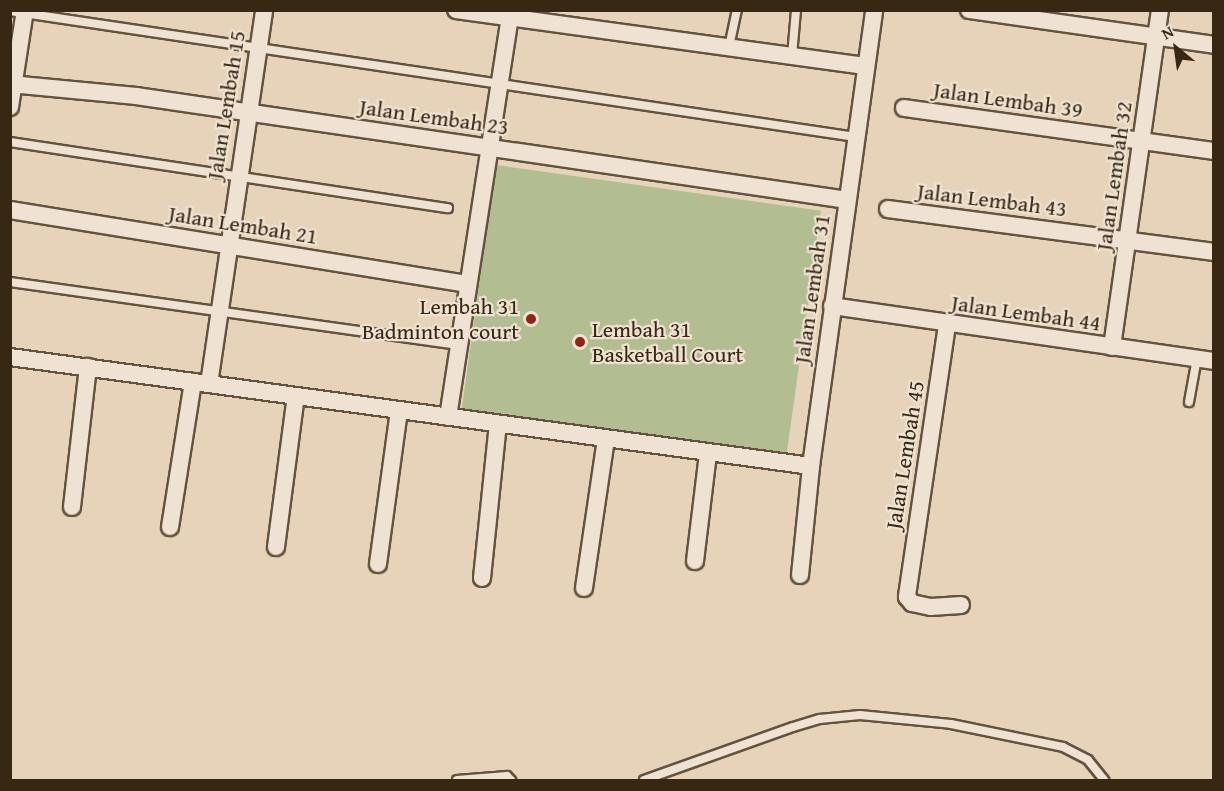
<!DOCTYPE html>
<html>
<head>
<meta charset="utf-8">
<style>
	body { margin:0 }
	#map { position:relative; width:1224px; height:791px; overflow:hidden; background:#e6d3ba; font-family:"Gentium Book Plus",serif }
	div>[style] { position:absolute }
	.green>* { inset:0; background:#b2bd91; transform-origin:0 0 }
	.roads { filter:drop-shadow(2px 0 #63523d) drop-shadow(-2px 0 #63523d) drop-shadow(0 2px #63523d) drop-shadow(0 -2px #63523d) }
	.service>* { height:8px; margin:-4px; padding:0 4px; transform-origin:4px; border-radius:4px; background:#efe2d2 }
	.minor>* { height:16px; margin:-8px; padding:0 8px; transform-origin:8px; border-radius:8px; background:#efe2d2 }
	.dots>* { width:16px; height:16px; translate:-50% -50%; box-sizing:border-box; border:3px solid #efe2d2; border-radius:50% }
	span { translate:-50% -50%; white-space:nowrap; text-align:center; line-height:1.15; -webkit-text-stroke:4.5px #efe2d2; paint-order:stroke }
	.street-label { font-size:22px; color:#372713 }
	.poi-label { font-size:22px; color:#372713 }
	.right { translate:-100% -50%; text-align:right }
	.left { translate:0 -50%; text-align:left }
	.frame { position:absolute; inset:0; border:12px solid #372713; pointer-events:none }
	.north { position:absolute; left:1146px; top:18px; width:60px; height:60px; -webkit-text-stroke:4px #efe2d2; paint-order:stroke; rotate:331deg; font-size:16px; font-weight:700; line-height:24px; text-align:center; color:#372713 }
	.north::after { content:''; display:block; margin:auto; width:21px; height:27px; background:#372713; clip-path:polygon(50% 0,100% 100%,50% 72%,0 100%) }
</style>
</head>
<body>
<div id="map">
	<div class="green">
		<i style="left:496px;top:165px;width:328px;height:248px;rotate:8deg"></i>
	</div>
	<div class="roads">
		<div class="service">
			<i style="left:10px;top:11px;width:855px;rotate:8.47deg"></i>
			<i style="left:729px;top:47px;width:38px;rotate:-78deg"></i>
			<i style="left:792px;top:56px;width:46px;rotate:-85deg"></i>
			<i style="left:10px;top:142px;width:443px;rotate:8.6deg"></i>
			<i style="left:10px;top:282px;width:453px;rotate:8deg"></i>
			<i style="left:1189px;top:402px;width:45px;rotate:-79.7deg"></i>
			<i style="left:457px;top:780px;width:50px;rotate:-4.6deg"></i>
			<i style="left:507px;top:776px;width:6px;rotate:45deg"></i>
			<i style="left:644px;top:780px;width:158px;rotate:-19.6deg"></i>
			<i style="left:793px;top:727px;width:28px;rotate:-17deg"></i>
			<i style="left:820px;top:719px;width:40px;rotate:-5.7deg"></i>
			<i style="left:860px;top:715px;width:91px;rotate:5.6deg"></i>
			<i style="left:951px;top:724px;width:114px;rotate:11.6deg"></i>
			<i style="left:1063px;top:747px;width:28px;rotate:27deg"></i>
			<i style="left:1088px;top:760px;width:26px;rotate:51deg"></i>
		</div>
		<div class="minor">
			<i style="left:456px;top:10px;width:413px;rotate:7.8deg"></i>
			<i style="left:969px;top:10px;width:247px;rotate:8.1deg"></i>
			<i style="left:10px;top:84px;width:127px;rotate:5.4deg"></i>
			<i style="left:136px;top:96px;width:719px;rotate:8.32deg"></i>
			<i style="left:10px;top:107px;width:98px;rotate:-81.2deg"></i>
			<i style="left:904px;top:108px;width:313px;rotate:7.9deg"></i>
			<i style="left:888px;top:209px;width:329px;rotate:7.5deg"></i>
			<i style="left:10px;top:210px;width:464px;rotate:9.2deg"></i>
			<i style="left:832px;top:306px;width:386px;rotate:8.2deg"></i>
			<i style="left:947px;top:325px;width:275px;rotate:98.4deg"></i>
			<i style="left:907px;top:597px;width:8px;rotate:50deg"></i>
			<i style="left:912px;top:603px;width:19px;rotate:12deg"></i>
			<i style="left:931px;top:607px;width:30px;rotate:-4deg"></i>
			<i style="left:1112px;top:347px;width:340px;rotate:-81.9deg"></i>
			<i style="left:10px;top:357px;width:808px;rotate:7.75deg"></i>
			<i style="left:209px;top:384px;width:378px;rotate:-81.6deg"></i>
			<i style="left:448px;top:417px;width:412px;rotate:-81.2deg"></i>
			<i style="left:72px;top:507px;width:141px;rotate:-83.5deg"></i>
			<i style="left:170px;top:527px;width:147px;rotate:-81deg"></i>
			<i style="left:276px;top:547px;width:152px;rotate:-82.5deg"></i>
			<i style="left:695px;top:561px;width:109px;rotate:-83.1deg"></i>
			<i style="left:378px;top:564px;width:155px;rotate:-82.2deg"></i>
			<i style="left:800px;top:575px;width:110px;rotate:-84.2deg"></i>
			<i style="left:811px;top:466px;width:460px;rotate:-82.1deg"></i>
			<i style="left:482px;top:578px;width:155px;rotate:-84.1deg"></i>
			<i style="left:584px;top:588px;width:151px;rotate:-81.6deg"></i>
		</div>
	</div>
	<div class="dots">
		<i style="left:531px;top:319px;background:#8f2418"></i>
		<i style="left:580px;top:342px;background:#8f2418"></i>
	</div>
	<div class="street-label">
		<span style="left:1008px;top:100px;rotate:8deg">Jalan Lembah 39</span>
		<span style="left:226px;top:105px;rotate:-81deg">Jalan Lembah 15</span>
		<span style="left:434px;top:117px;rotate:8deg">Jalan Lembah 23</span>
		<span style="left:1114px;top:176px;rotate:-82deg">Jalan Lembah 32</span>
		<span style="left:992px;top:200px;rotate:7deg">Jalan Lembah 43</span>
		<span style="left:243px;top:225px;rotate:9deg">Jalan Lembah 21</span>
		<span style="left:812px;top:289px;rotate:-82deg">Jalan Lembah 31</span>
		<span style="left:1026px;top:313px;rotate:8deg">Jalan Lembah 44</span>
		<span style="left:905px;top:455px;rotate:-81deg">Jalan Lembah 45</span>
	</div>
	<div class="poi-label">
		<span class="right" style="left:519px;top:319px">Lembah 31<br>Badminton court</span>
		<span class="left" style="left:592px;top:342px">Lembah 31<br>Basketball Court</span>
	</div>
	<div class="frame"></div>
	<div class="north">N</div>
</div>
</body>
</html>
